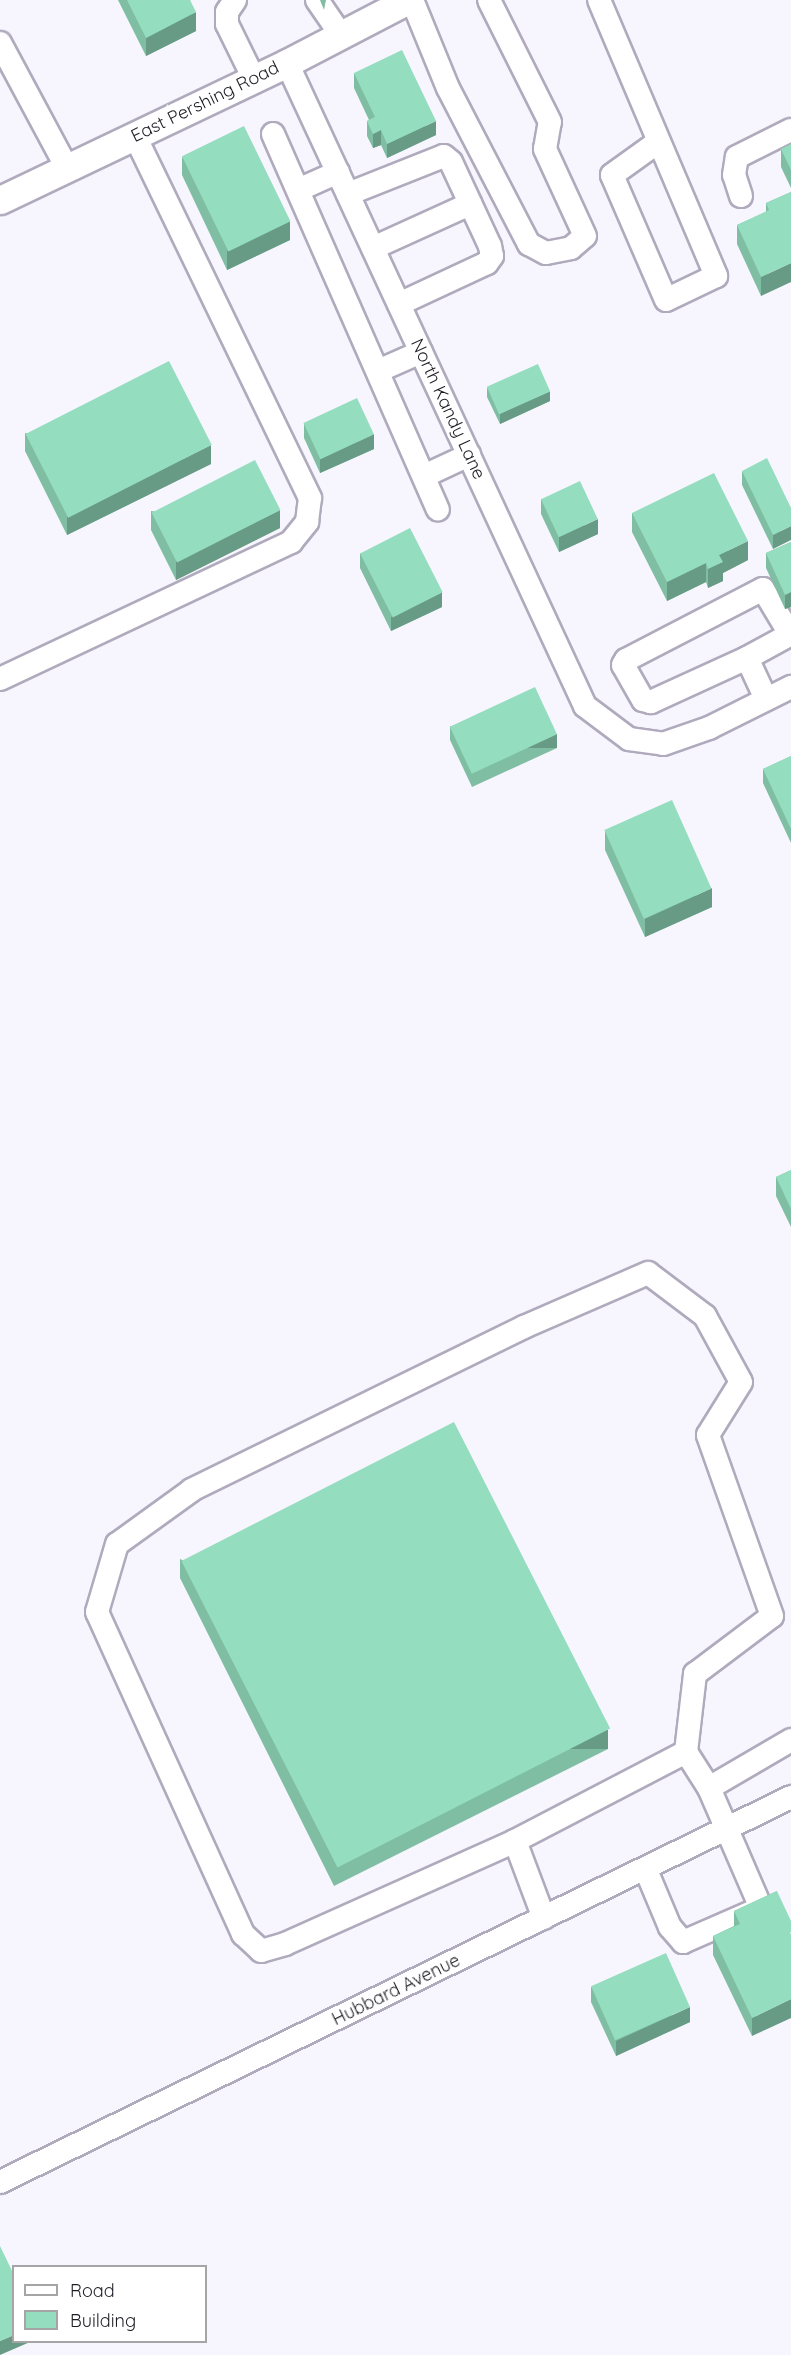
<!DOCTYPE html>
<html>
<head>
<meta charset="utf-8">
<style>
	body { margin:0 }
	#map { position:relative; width:791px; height:2355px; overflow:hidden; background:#f7f5fd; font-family:Quicksand,sans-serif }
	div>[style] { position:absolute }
	.roads { filter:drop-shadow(2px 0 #b0aabd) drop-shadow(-2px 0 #b0aabd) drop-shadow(0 2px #b0aabd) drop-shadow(0 -2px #b0aabd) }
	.minor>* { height:22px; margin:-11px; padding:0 11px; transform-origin:11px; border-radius:11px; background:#fff }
	.major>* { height:27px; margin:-13.5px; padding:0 13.5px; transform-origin:13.5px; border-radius:13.5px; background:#fff }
	.wall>* { inset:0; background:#7fbea3 }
	.shaded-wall>* { inset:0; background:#689b85; transform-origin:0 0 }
	.building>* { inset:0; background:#94ddbe; transform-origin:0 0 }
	span { translate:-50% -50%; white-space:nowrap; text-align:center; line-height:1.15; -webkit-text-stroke:5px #fff; paint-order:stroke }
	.street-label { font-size:18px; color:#1f1d24 }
	.legend { position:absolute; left:12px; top:2265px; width:195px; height:78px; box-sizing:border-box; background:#fff; border:2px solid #a5a5a7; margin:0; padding:8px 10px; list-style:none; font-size:18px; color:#1f1d24 }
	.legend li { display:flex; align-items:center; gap:12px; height:30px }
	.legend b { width:30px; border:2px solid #a5a5a7 }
</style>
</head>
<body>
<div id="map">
	<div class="roads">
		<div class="minor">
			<i style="left:235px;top:0;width:14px;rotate:124deg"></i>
			<i style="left:227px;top:12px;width:12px;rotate:90deg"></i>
			<i style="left:227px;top:24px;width:61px;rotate:63.9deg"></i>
			<i style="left:317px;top:0;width:42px;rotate:55.6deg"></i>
			<i style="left:412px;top:0;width:95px;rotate:67.8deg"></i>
			<i style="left:448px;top:88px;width:176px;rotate:62.6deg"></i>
			<i style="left:529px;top:244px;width:19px;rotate:28deg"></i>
			<i style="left:546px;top:253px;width:25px;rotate:-11deg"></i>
			<i style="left:571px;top:248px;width:18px;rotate:-41deg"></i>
			<i style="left:585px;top:236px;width:96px;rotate:-114.7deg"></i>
			<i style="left:545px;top:149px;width:27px;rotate:-80deg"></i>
			<i style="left:550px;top:122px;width:136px;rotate:-116.6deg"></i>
			<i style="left:599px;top:0;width:300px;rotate:67deg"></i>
			<i style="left:716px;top:276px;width:55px;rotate:154.4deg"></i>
			<i style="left:666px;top:300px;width:136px;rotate:-113.4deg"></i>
			<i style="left:612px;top:175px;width:57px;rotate:-35.7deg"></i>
			<i style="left:0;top:43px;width:142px;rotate:61.8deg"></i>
			<i style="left:287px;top:63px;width:709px;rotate:65.13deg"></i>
			<i style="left:585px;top:706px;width:55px;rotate:36.9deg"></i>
			<i style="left:629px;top:739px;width:34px;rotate:8deg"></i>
			<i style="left:663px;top:744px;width:49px;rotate:-19.2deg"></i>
			<i style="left:709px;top:728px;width:92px;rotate:-26.6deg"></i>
			<i style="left:273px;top:134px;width:410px;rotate:66.3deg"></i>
			<i style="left:298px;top:190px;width:44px;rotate:-24.2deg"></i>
			<i style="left:348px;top:194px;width:103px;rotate:-21.6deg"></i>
			<i style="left:444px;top:156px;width:9px;rotate:41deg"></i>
			<i style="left:451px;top:162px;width:93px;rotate:65.1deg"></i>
			<i style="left:490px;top:246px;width:10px;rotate:79deg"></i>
			<i style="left:492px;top:256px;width:9px;rotate:126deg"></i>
			<i style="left:487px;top:263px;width:97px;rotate:155deg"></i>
			<i style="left:741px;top:196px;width:22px;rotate:-108deg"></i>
			<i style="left:734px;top:175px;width:18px;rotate:-81deg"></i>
			<i style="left:737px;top:157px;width:60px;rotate:-26.6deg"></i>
			<i style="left:373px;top:248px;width:107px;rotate:-24.4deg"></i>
			<i style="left:378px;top:371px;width:47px;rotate:-23.8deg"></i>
			<i style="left:424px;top:476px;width:50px;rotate:-25deg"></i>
			<i style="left:747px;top:658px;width:106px;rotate:155.4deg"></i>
			<i style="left:651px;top:702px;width:8px;rotate:-166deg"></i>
			<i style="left:643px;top:700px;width:40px;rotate:-119.7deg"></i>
			<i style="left:623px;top:665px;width:6px;rotate:-59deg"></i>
			<i style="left:626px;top:660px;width:154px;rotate:-27.4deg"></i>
			<i style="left:763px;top:589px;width:52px;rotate:59deg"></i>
			<i style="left:0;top:679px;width:322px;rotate:-25.2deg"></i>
			<i style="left:291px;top:542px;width:26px;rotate:-51deg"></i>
			<i style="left:307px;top:522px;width:24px;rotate:-83deg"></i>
			<i style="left:310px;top:498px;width:402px;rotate:-115.8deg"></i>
			<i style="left:766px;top:699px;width:45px;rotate:-114.9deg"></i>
			<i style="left:747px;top:658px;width:50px;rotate:-28.6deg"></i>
			<i style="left:709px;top:1788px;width:95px;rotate:-30.3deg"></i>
			<i style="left:515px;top:1841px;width:82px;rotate:69.4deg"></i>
			<i style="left:646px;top:1870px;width:62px;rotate:67.2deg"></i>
			<i style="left:670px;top:1927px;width:20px;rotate:49deg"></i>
			<i style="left:683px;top:1942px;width:85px;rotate:-23.6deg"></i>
			<i style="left:761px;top:1908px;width:131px;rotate:-113.4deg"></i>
			<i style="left:709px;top:1788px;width:43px;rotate:-122.6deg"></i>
			<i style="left:686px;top:1752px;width:79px;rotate:-83.4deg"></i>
			<i style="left:695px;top:1674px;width:96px;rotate:-37deg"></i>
			<i style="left:772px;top:1616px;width:192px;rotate:-109.5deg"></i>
			<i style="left:708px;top:1435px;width:62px;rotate:-58.1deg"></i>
			<i style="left:741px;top:1382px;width:75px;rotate:-118.6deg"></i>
			<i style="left:705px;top:1316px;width:71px;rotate:-143deg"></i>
			<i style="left:648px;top:1273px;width:135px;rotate:156.5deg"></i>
			<i style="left:524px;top:1327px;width:370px;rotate:153.9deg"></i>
			<i style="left:192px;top:1490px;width:92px;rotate:144.2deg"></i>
			<i style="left:117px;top:1544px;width:71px;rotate:106.4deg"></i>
			<i style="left:97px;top:1612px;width:354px;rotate:65.6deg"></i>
			<i style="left:243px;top:1934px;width:25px;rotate:43deg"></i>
			<i style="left:261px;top:1951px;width:25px;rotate:-16deg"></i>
			<i style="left:285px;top:1944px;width:252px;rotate:-24.1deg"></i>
			<i style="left:515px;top:1841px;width:193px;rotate:-27.5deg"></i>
			<i style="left:0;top:2182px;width:880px;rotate:-25.95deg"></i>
		</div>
		<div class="major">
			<i style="left:0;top:200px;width:318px;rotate:-25.5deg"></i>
			<i style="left:287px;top:63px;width:136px;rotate:-27.5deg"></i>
		</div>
	</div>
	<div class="wall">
		<i style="clip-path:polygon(118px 0,190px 0,196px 31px,146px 56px)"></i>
		<i style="clip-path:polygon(320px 0,326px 0,324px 10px)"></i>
		<i style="clip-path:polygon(354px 73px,436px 135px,387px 158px,381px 145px,373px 148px,367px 136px,367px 121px,369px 120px,354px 88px)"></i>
		<i style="clip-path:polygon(791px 144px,791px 188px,781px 167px,781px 149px)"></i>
		<i style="clip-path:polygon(182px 157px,290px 240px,227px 270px,182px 175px)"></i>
		<i style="clip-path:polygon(791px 192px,761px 296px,737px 244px,737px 225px,766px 212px,766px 203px)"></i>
		<i style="clip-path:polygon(487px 388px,550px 401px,500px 424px,487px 397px)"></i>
		<i style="clip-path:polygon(304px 423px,374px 449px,320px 473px,304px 438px)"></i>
		<i style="clip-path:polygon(25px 433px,211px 464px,67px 535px,25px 451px)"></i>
		<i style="clip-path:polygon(742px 471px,791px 508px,773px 549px,742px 485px)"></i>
		<i style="clip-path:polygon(541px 499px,598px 534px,559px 552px,541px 514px)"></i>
		<i style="clip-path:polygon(151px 511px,280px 528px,176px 580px,151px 530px)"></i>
		<i style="clip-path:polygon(632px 513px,748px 560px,723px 573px,723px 581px,708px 588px,706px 582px,667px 601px,632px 532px)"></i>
		<i style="clip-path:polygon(791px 542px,791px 607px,785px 609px,766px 568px,766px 553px)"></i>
		<i style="clip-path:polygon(360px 553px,442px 607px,391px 631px,360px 568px)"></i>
		<i style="clip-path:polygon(450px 726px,557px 748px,472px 787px,450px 740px)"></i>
		<i style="clip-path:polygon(791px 756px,791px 843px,763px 783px,763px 769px)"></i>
		<i style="clip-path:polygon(605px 831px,712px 907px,645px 937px,605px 850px)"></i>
		<i style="clip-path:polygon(791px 1170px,791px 1227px,776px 1196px,776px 1177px)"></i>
		<i style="clip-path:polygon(180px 1559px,608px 1749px,334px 1886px,180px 1578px)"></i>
		<i style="clip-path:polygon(777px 1891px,752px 2036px,713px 1955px,713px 1936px,734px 1926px,734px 1911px)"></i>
		<i style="clip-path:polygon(591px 1987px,690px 2022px,616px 2056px,591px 2002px)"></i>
	</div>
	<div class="shaded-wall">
		<i style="clip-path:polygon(196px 12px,196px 31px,146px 56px,146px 38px)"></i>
		<i style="clip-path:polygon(436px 121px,436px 135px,387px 158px,387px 144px)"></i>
		<i style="clip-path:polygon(381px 130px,381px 145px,373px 148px,373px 134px)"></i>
		<i style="clip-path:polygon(290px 221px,290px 240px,227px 270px,227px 251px)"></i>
		<i style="clip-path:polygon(791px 263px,791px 282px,761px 296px,761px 277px)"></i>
		<i style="clip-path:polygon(550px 391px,550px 401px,500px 424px,500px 414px)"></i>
		<i style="clip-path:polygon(374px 434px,374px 449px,320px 473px,320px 459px)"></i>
		<i style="clip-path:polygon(211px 445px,211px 464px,67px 535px,67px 517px)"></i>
		<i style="clip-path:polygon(280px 510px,280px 528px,176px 580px,176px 561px)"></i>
		<i style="clip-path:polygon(598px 519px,598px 534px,559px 552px,559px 537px)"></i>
		<i style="clip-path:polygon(791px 526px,791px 540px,773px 549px,773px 535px)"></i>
		<i style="clip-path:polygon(748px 541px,748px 560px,723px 573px,723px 581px,708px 588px,708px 569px,719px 555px)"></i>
		<i style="clip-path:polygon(706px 563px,706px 582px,667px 601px,667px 582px)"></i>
		<i style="clip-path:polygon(442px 592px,442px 607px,391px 631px,391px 617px)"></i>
		<i style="clip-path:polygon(791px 592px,791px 607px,785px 609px,785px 595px)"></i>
		<i style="left:557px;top:734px;width:14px;height:94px;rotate:90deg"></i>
		<i style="clip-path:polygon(712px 888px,712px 907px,645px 937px,645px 919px)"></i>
		<i style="left:608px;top:1730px;width:19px;height:306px;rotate:90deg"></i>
		<i style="clip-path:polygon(791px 1999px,791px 2018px,752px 2036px,752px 2018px)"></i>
		<i style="clip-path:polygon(690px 2007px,690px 2022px,616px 2056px,616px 2041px)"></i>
		<i style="clip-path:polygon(14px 2335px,14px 2342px,30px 2342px,0 2355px,0 2341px)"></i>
	</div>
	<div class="building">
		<i style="clip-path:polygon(127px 0,190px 0,196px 12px,146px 38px)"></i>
		<i style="clip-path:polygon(402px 50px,436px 121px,387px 144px,381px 130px,373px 134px,367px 121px,375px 117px,354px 73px)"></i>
		<i style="left:244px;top:126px;width:106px;height:69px;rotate:64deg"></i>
		<i style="clip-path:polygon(791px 144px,791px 170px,781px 149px)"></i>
		<i style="clip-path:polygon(791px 192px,791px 263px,761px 277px,737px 225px,769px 210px,766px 203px)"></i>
		<i style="left:169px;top:361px;width:94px;height:161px;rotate:63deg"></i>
		<i style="left:538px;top:364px;width:30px;height:56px;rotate:66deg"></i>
		<i style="left:357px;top:398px;width:40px;height:59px;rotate:65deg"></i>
		<i style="clip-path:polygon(767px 458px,791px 508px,791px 526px,773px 535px,742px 471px)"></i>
		<i style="left:255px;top:460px;width:56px;height:116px;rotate:63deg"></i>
		<i style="clip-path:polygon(714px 473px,748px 541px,719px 555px,723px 562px,708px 569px,706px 563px,667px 582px,632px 513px)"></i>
		<i style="left:580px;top:481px;width:42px;height:43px;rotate:65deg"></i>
		<i style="left:410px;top:528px;width:72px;height:56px;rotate:63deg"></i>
		<i style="clip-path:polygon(791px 542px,791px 592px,785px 595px,766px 553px)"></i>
		<i style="left:535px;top:687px;width:52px;height:94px;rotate:65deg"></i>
		<i style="clip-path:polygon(791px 756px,791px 829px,763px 769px)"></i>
		<i style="left:672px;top:800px;width:97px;height:74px;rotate:66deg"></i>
		<i style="clip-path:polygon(791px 1170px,791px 1209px,776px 1177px)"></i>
		<i style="left:454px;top:1422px;width:344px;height:306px;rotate:63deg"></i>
		<i style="clip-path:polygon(777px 1891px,791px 1921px,791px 1932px,790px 1932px,791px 1935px,791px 1999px,752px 2018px,713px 1936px,740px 1924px,734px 1911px)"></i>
		<i style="left:666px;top:1953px;width:59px;height:82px;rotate:66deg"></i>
		<i style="clip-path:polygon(0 2246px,14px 2275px,14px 2335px,0 2341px)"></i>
	</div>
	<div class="street-label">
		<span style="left:205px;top:102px;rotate:-26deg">East Pershing Road</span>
		<span style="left:448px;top:409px;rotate:65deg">North Kandy Lane</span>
		<span style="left:396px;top:1990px;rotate:-26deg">Hubbard Avenue</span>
	</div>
	<ul class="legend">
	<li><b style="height:8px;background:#fff"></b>Road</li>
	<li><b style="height:16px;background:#94ddbe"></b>Building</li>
	</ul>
</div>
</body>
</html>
